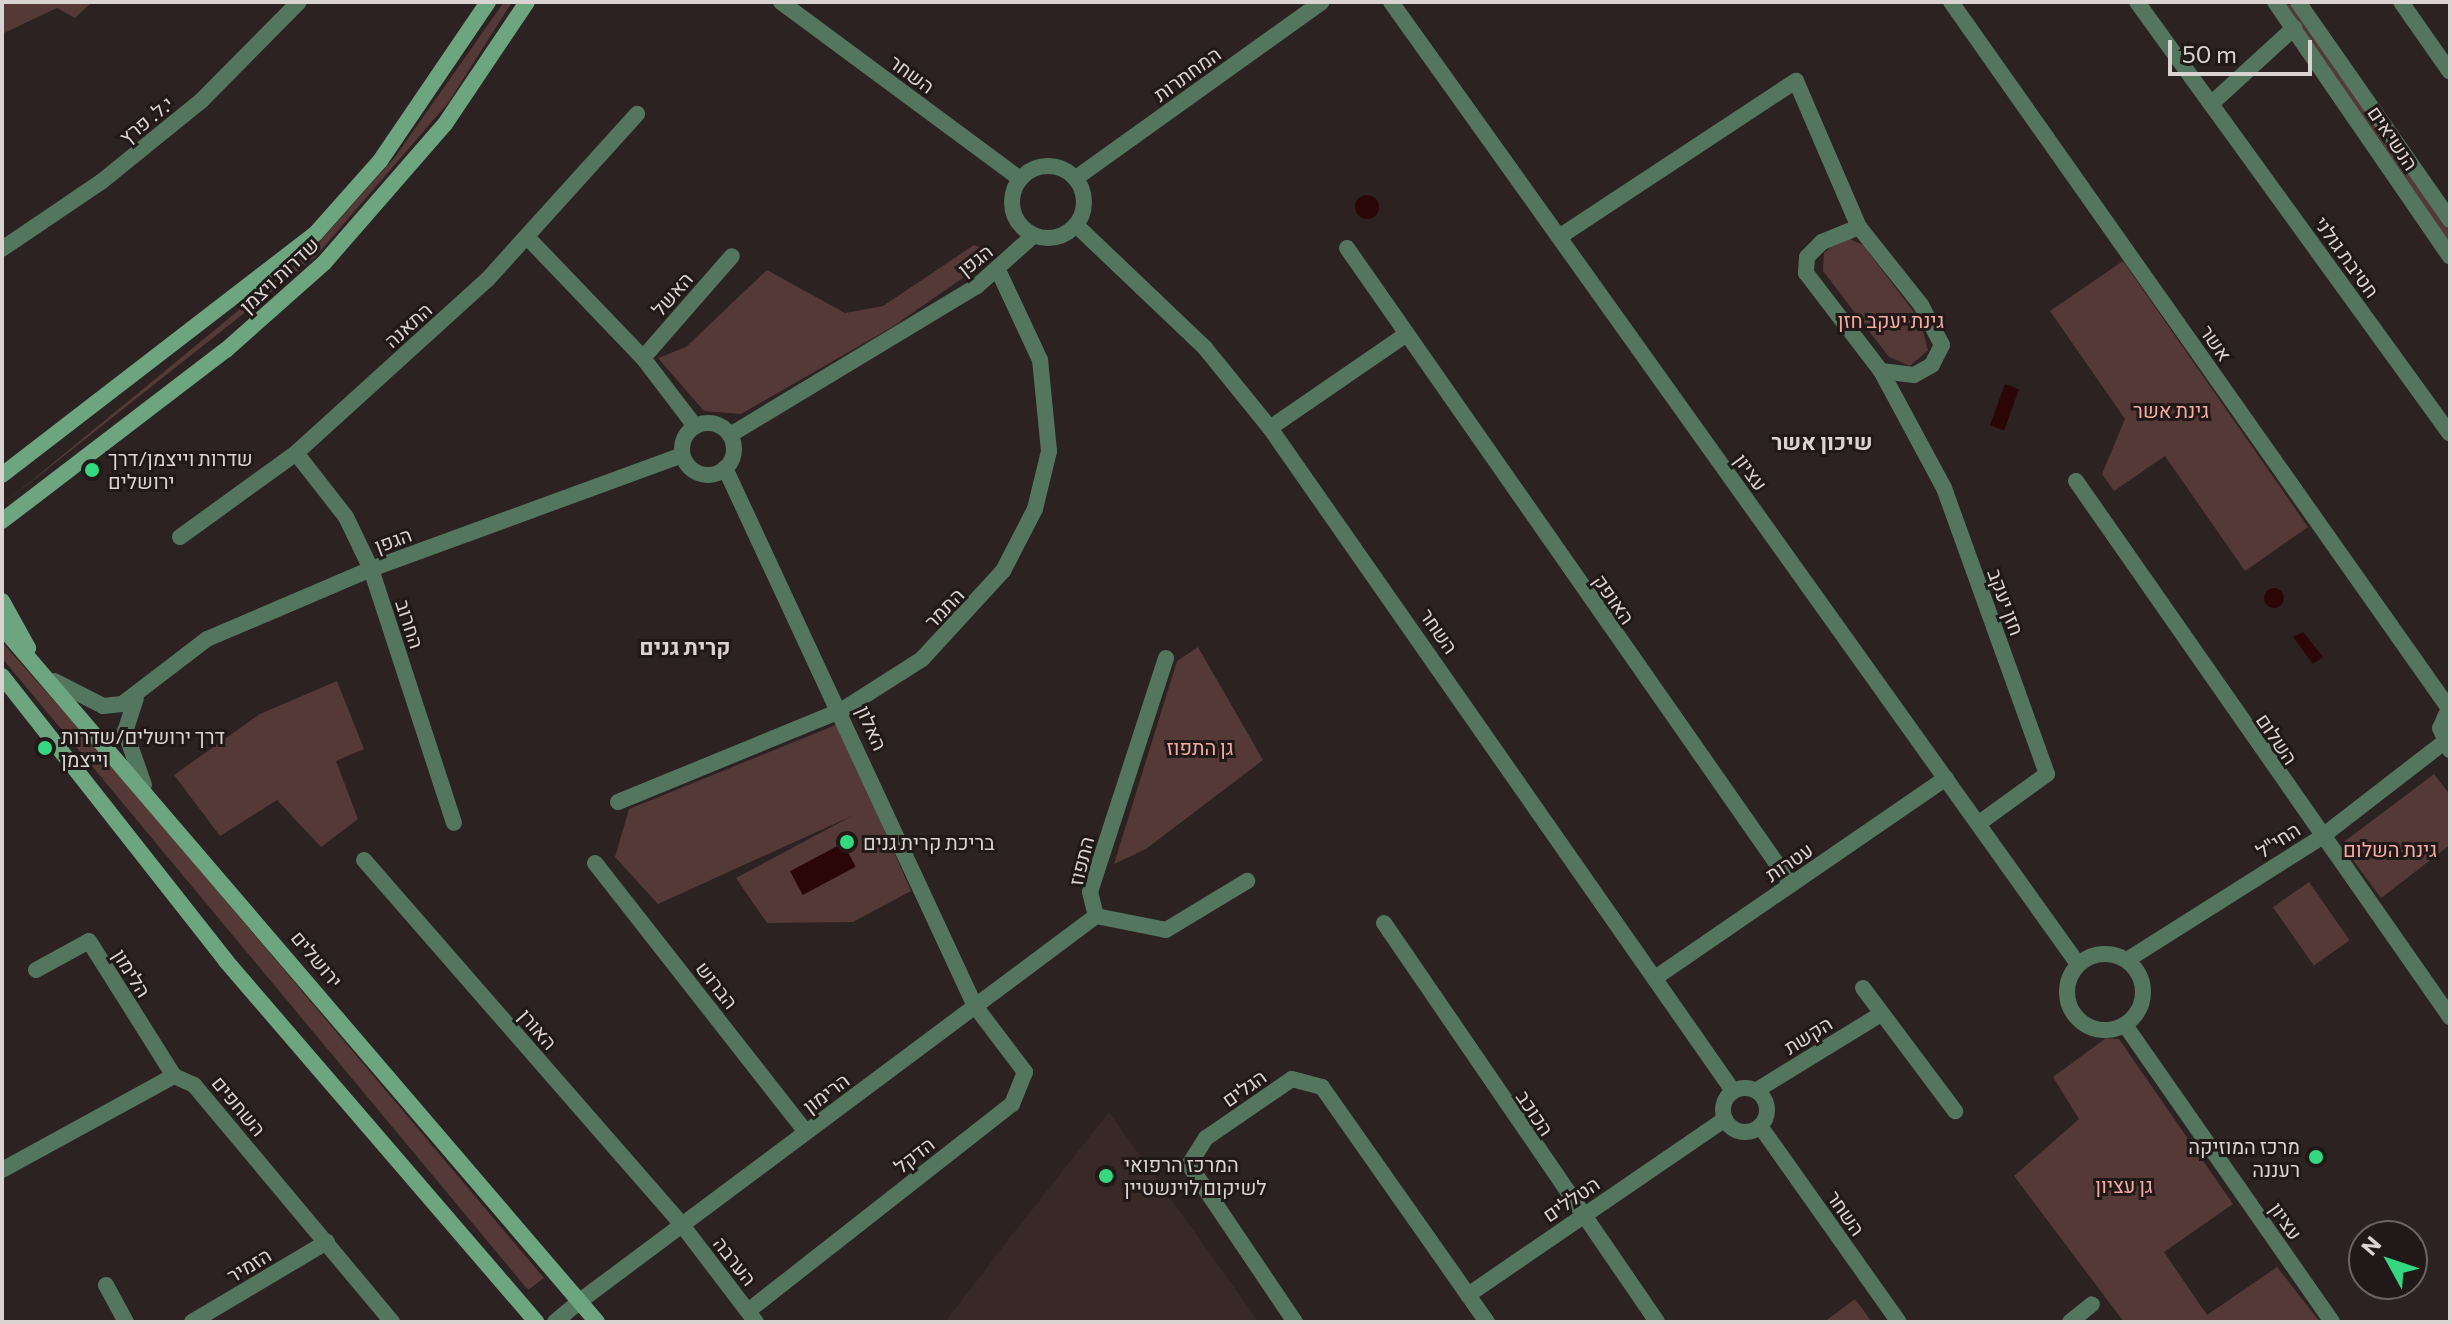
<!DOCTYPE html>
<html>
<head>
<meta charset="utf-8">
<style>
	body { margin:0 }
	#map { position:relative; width:2452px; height:1324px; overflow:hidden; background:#2b2221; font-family:Commissioner,Heebo,sans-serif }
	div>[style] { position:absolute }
	.built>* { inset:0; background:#382826 }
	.green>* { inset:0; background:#543936; transform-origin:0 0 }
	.water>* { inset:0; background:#2a0706; transform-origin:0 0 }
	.round { border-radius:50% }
	.minor>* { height:16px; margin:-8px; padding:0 8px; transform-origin:8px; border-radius:8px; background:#54765f }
	.minor>.ring { margin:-8px; padding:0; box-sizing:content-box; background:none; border:16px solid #54765f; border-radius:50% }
	.tertiary>* { height:16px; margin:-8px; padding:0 8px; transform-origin:8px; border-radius:8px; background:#54765f }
	.tertiary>.ring { margin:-8px; padding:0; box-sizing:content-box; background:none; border:16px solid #54765f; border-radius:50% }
	.secondary>* { height:16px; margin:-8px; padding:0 8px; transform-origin:8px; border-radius:8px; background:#6da580 }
	.dots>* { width:22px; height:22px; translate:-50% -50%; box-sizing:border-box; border:4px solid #211918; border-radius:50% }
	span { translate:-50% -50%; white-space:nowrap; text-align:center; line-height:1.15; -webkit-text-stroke:6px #211918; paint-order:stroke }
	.street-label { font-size:20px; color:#d9d3d2 }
	.park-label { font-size:20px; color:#f6aba2 }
	.poi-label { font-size:20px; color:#d9d3d2 }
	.left { translate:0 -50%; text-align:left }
	.right { translate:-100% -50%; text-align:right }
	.neighbourhood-label { font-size:22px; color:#d9d3d2; font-weight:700 }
	.frame { position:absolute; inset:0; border:4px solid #d9d3d2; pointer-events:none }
	.north { position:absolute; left:2348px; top:1220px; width:80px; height:80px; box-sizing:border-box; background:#211918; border:2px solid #6b6362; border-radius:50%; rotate:310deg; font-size:22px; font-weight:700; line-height:32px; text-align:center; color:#d9d3d2 }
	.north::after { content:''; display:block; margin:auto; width:28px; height:36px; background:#33d881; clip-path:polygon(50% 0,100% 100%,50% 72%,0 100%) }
	.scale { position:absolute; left:2168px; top:40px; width:144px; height:36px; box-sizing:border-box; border:4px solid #d9d3d2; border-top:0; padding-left:10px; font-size:24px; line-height:28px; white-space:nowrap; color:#d9d3d2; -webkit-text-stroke:6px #211918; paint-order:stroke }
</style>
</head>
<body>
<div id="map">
	<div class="built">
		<i style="clip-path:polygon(1109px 1112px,1259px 1322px,945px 1322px,1008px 1240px)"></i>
	</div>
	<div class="green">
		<i style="clip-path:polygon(2px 2px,92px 2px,75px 18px,57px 8px,2px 34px)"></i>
		<i style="clip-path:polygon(504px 2px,512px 2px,448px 103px,315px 257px,2px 505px,313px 249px,395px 157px)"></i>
		<i style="clip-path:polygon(2282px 2px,2295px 7px,2450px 232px,2450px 251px)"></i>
		<i style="clip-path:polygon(1844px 236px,1863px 245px,1920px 320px,1928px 350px,1910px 366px,1889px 357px,1823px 271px,1824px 253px)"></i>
		<i style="clip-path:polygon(974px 245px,996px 255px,892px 327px,741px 414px,704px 411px,658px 358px,686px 347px,767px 270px,845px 313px,883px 306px)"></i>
		<i style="clip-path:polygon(2123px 261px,2308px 527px,2245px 571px,2165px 456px,2114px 491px,2102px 474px,2125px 419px,2050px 311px)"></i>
		<i style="clip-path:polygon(2px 642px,112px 766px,544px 1278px,528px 1290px,2px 658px)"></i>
		<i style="clip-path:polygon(1198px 647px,1263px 760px,1146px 849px,1114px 864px,1177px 661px)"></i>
		<i style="clip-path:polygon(337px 681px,364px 749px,336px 761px,358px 819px,321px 847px,277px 800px,220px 836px,174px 775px,260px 714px)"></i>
		<i style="clip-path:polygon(838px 724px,911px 891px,853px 922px,767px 923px,736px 878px,854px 815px,658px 904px,615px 857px,629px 809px)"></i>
		<i style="clip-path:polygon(2434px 774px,2450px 795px,2450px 845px,2381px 898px,2341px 844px)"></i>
		<i style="left:2309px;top:882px;width:71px;height:44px;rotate:55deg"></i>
		<i style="clip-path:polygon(2106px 1038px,2119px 1039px,2233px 1204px,2164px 1252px,2207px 1315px,2277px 1267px,2320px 1322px,2124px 1322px,2014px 1176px,2079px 1119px,2053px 1077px)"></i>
		<i style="clip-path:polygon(1855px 1299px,1872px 1322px,1824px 1322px)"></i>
	</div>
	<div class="water">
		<i class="round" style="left:1355px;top:195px;width:24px;height:24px"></i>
		<i style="left:2005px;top:384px;width:15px;height:44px;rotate:20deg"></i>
		<i class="round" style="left:2264px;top:588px;width:20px;height:20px"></i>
		<i style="clip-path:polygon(2303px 632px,2323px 657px,2313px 664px,2293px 637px)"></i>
		<i style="left:843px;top:843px;width:27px;height:60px;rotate:62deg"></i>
	</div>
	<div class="minor">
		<i style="left:1391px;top:2px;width:1182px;rotate:54.47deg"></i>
		<i style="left:1951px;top:2px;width:863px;rotate:54.82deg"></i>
		<i style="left:2137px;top:2px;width:533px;rotate:54.08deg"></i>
		<i style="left:2401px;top:2px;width:85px;rotate:55deg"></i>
		<i style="left:2211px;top:104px;width:113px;rotate:-42.5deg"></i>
		<i style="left:1859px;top:227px;width:40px;rotate:158deg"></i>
		<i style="left:1822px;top:242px;width:21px;rotate:135deg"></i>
		<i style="left:1807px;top:257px;width:16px;rotate:94deg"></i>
		<i style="left:1806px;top:273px;width:123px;rotate:52.6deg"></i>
		<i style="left:1881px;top:371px;width:133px;rotate:61.7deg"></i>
		<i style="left:1944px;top:488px;width:304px;rotate:70.2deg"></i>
		<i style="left:2047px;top:774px;width:85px;rotate:144.1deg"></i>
		<i style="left:1559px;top:237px;width:284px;rotate:-33.4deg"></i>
		<i style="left:1796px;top:81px;width:159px;rotate:66.7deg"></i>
		<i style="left:1859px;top:227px;width:100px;rotate:51.5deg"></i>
		<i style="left:1921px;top:305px;width:45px;rotate:62.3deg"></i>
		<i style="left:1942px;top:345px;width:22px;rotate:117deg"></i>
		<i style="left:1932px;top:365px;width:21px;rotate:151deg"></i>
		<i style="left:1914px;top:375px;width:33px;rotate:-173deg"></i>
		<i style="left:529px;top:239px;width:165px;rotate:46.2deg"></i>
		<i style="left:643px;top:358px;width:86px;rotate:52.6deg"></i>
		<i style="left:1347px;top:248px;width:776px;rotate:55.08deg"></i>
		<i style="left:2px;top:249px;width:120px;rotate:-34.1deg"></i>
		<i style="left:101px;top:182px;width:129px;rotate:-39deg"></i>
		<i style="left:201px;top:101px;width:139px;rotate:-45.3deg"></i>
		<i style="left:643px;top:358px;width:135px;rotate:-48.9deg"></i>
		<i style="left:1270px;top:428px;width:163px;rotate:-34.5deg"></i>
		<i style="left:296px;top:453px;width:81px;rotate:52deg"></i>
		<i style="left:346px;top:517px;width:58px;rotate:64.3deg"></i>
		<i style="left:371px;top:569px;width:267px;rotate:71.9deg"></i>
		<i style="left:725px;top:468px;width:593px;rotate:65.08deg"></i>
		<i style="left:975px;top:1006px;width:83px;rotate:52.9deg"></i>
		<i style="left:1025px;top:1072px;width:35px;rotate:112deg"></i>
		<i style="left:1012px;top:1104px;width:335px;rotate:141.9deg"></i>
		<i style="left:2076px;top:481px;width:654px;rotate:55.09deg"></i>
		<i style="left:180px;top:537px;width:143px;rotate:-35.9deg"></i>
		<i style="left:296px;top:453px;width:258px;rotate:-42.2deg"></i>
		<i style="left:487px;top:280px;width:224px;rotate:-47.9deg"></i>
		<i style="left:1166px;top:658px;width:246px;rotate:108deg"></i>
		<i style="left:1090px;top:892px;width:25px;rotate:76deg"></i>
		<i style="left:1096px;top:916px;width:71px;rotate:11.3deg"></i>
		<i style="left:1166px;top:930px;width:95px;rotate:-31.2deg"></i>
		<i style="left:2450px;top:706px;width:24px;rotate:114deg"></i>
		<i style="left:2440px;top:728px;width:24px;rotate:66deg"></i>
		<i style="left:618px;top:802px;width:242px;rotate:-22.3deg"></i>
		<i style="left:842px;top:710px;width:95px;rotate:-32.5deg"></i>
		<i style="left:922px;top:659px;width:120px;rotate:-47.4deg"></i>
		<i style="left:1003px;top:571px;width:70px;rotate:-62.7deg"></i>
		<i style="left:1035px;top:509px;width:60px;rotate:-76.4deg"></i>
		<i style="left:1049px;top:451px;width:91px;rotate:-95.6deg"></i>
		<i style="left:1040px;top:360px;width:99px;rotate:-115deg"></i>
		<i style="left:364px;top:860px;width:484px;rotate:48.9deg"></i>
		<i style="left:682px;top:1225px;width:122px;rotate:52.7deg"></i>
		<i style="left:595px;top:863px;width:342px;rotate:51.9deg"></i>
		<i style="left:1384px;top:923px;width:483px;rotate:55.6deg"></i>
		<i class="ring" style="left:2067px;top:954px;width:60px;height:60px"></i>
		<i style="left:2127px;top:960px;width:228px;rotate:-32.3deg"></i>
		<i style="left:2320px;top:838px;width:155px;rotate:-37.7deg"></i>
		<i style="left:36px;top:970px;width:60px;rotate:-28.7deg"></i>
		<i style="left:89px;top:941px;width:160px;rotate:57.8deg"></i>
		<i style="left:1655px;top:978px;width:353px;rotate:-34.5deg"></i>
		<i style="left:1863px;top:988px;width:154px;rotate:53.2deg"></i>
		<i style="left:2125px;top:1025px;width:362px;rotate:55.1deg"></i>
		<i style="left:1757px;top:1090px;width:145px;rotate:-31.5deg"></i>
		<i style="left:2px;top:1170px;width:196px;rotate:-28.7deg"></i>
		<i style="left:174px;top:1076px;width:22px;rotate:24deg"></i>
		<i style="left:194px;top:1085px;width:309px;rotate:50.1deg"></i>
		<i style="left:106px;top:1285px;width:42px;rotate:61.6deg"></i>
		<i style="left:580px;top:1301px;width:644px;rotate:-36.73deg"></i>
		<i style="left:192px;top:1322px;width:157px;rotate:-30.7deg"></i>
		<i style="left:1295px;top:1322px;width:189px;rotate:-124deg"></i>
		<i style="left:1189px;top:1165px;width:32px;rotate:-58deg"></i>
		<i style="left:1206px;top:1138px;width:104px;rotate:-34.5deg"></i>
		<i style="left:1292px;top:1079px;width:31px;rotate:15deg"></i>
		<i style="left:1322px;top:1087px;width:254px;rotate:54.9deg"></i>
		<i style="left:1487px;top:1322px;width:33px;rotate:-125deg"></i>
		<i style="left:1468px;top:1295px;width:311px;rotate:-34.4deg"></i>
		<i style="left:2070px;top:1322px;width:28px;rotate:-39deg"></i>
	</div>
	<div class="tertiary">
		<i style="left:781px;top:2px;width:297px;rotate:36.5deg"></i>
		<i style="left:2275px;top:2px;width:309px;rotate:55.5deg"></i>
		<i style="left:2298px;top:2px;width:266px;rotate:55.1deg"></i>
		<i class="ring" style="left:1012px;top:166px;width:56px;height:56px"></i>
		<i style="left:1076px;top:178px;width:302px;rotate:-35.6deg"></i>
		<i style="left:1076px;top:225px;width:178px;rotate:43.6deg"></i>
		<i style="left:1205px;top:348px;width:103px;rotate:50.9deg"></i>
		<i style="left:1270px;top:428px;width:809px;rotate:55.07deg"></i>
		<i class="ring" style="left:682px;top:423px;width:36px;height:36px"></i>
		<i style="left:730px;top:435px;width:288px;rotate:-31.1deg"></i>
		<i style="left:977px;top:286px;width:76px;rotate:-41.8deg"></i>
		<i style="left:54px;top:681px;width:55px;rotate:27deg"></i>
		<i style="left:103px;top:706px;width:19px;rotate:-6deg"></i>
		<i style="left:122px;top:704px;width:107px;rotate:-37.4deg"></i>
		<i style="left:207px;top:639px;width:178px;rotate:-23.1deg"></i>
		<i style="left:371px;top:569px;width:331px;rotate:-20.1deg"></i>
		<i style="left:136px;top:698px;width:35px;rotate:108deg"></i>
		<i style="left:125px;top:731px;width:57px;rotate:70.6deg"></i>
		<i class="ring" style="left:1723px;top:1088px;width:28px;height:28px"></i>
		<i style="left:1760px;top:1126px;width:240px;rotate:54.7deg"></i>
		<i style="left:555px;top:1322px;width:33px;rotate:-40deg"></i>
	</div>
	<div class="secondary">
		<i style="left:2px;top:475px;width:396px;rotate:-37.6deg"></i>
		<i style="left:316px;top:233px;width:96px;rotate:-48.4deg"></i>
		<i style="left:380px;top:161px;width:192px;rotate:-55.8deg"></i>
		<i style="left:2px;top:521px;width:282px;rotate:-37.4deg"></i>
		<i style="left:226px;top:350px;width:131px;rotate:-41.6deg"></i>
		<i style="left:324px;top:263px;width:184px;rotate:-49deg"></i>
		<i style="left:445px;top:124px;width:147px;rotate:-56.1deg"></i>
		<i style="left:2px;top:601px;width:54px;rotate:61deg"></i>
		<i style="left:2px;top:627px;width:915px;rotate:49.43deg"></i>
		<i style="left:2px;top:676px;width:362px;rotate:51.8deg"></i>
		<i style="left:226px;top:961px;width:476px;rotate:49.3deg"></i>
	</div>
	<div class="dots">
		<i style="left:92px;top:470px;background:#33d881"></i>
		<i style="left:45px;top:748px;background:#33d881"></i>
		<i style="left:847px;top:842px;background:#33d881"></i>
		<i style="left:2316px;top:1157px;background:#33d881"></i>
		<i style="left:1106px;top:1176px;background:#33d881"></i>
	</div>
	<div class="street-label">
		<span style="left:912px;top:74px;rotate:36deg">השחר</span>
		<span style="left:1187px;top:74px;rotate:-36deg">המחתרות</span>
		<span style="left:146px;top:120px;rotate:-39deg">י.ל. פרץ</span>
		<span style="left:2393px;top:138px;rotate:56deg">הנשיאים</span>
		<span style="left:2347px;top:257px;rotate:54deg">חטיבת גולני</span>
		<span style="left:975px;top:260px;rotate:-38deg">הגפן</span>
		<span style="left:279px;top:275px;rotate:-43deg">שדרות ויצמן</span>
		<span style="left:672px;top:294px;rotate:-49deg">האשל</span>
		<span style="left:408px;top:325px;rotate:-42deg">התאנה</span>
		<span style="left:2216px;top:343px;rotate:55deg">אשר</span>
		<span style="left:1751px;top:472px;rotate:54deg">עציון</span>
		<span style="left:393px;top:540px;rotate:-20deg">הגפן</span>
		<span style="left:1614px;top:599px;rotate:55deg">האופק</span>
		<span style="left:2006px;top:602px;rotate:70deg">חזן יעקב</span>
		<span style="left:944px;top:608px;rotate:-46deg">התמר</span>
		<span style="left:410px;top:624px;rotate:72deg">החרוב</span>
		<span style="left:1439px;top:631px;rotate:55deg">השחר</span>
		<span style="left:872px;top:728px;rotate:66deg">האלון</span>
		<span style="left:2277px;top:739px;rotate:56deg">השלום</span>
		<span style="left:2278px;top:840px;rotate:-33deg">החי"ל</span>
		<span style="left:1081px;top:861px;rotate:-76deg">התפוז</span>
		<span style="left:1789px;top:862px;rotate:-34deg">עטרות</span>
		<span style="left:317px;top:959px;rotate:50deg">ירושלים</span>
		<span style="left:132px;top:973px;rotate:58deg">הלימון</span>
		<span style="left:717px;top:985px;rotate:52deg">הברוש</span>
		<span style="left:538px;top:1029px;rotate:49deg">האורן</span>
		<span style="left:1808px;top:1035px;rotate:-32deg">הקשת</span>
		<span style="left:1244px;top:1088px;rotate:-35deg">הגלים</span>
		<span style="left:826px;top:1093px;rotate:-37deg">הרימון</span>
		<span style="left:239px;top:1106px;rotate:50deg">השחפים</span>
		<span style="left:1535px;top:1113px;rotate:56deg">הכוכב</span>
		<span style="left:914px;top:1155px;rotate:-38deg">הדקל</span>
		<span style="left:1571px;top:1199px;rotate:-34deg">הטללים</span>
		<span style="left:1846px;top:1213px;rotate:55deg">השחר</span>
		<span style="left:2286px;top:1221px;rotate:55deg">עציון</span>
		<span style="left:735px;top:1261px;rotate:52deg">הערבה</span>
		<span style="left:249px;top:1265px;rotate:-31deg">הזמיר</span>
	</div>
	<div class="park-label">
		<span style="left:1891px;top:320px">גינת יעקב חזן</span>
		<span style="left:2171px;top:410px">גינת אשר</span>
		<span style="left:1200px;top:747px">גן התפוז</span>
		<span style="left:2390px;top:849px">גינת השלום</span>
		<span style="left:2124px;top:1185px">גן עציון</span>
	</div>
	<div class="poi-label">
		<span class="left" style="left:108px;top:470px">שדרות וייצמן/דרך<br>ירושלים</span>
		<span class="left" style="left:61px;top:748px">דרך ירושלים/שדרות<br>וייצמן</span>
		<span class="left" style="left:863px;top:842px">בריכת קרית גנים</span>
		<span class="right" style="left:2300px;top:1158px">מרכז המוזיקה<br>רעננה</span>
		<span class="left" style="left:1124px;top:1176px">המרכז הרפואי<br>לשיקום לוינשטיין</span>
	</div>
	<div class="neighbourhood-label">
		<span style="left:1822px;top:442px">שיכון אשר</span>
		<span style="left:685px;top:647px">קרית גנים</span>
	</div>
	<div class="frame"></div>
	<div class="north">N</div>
	<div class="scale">50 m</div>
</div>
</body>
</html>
